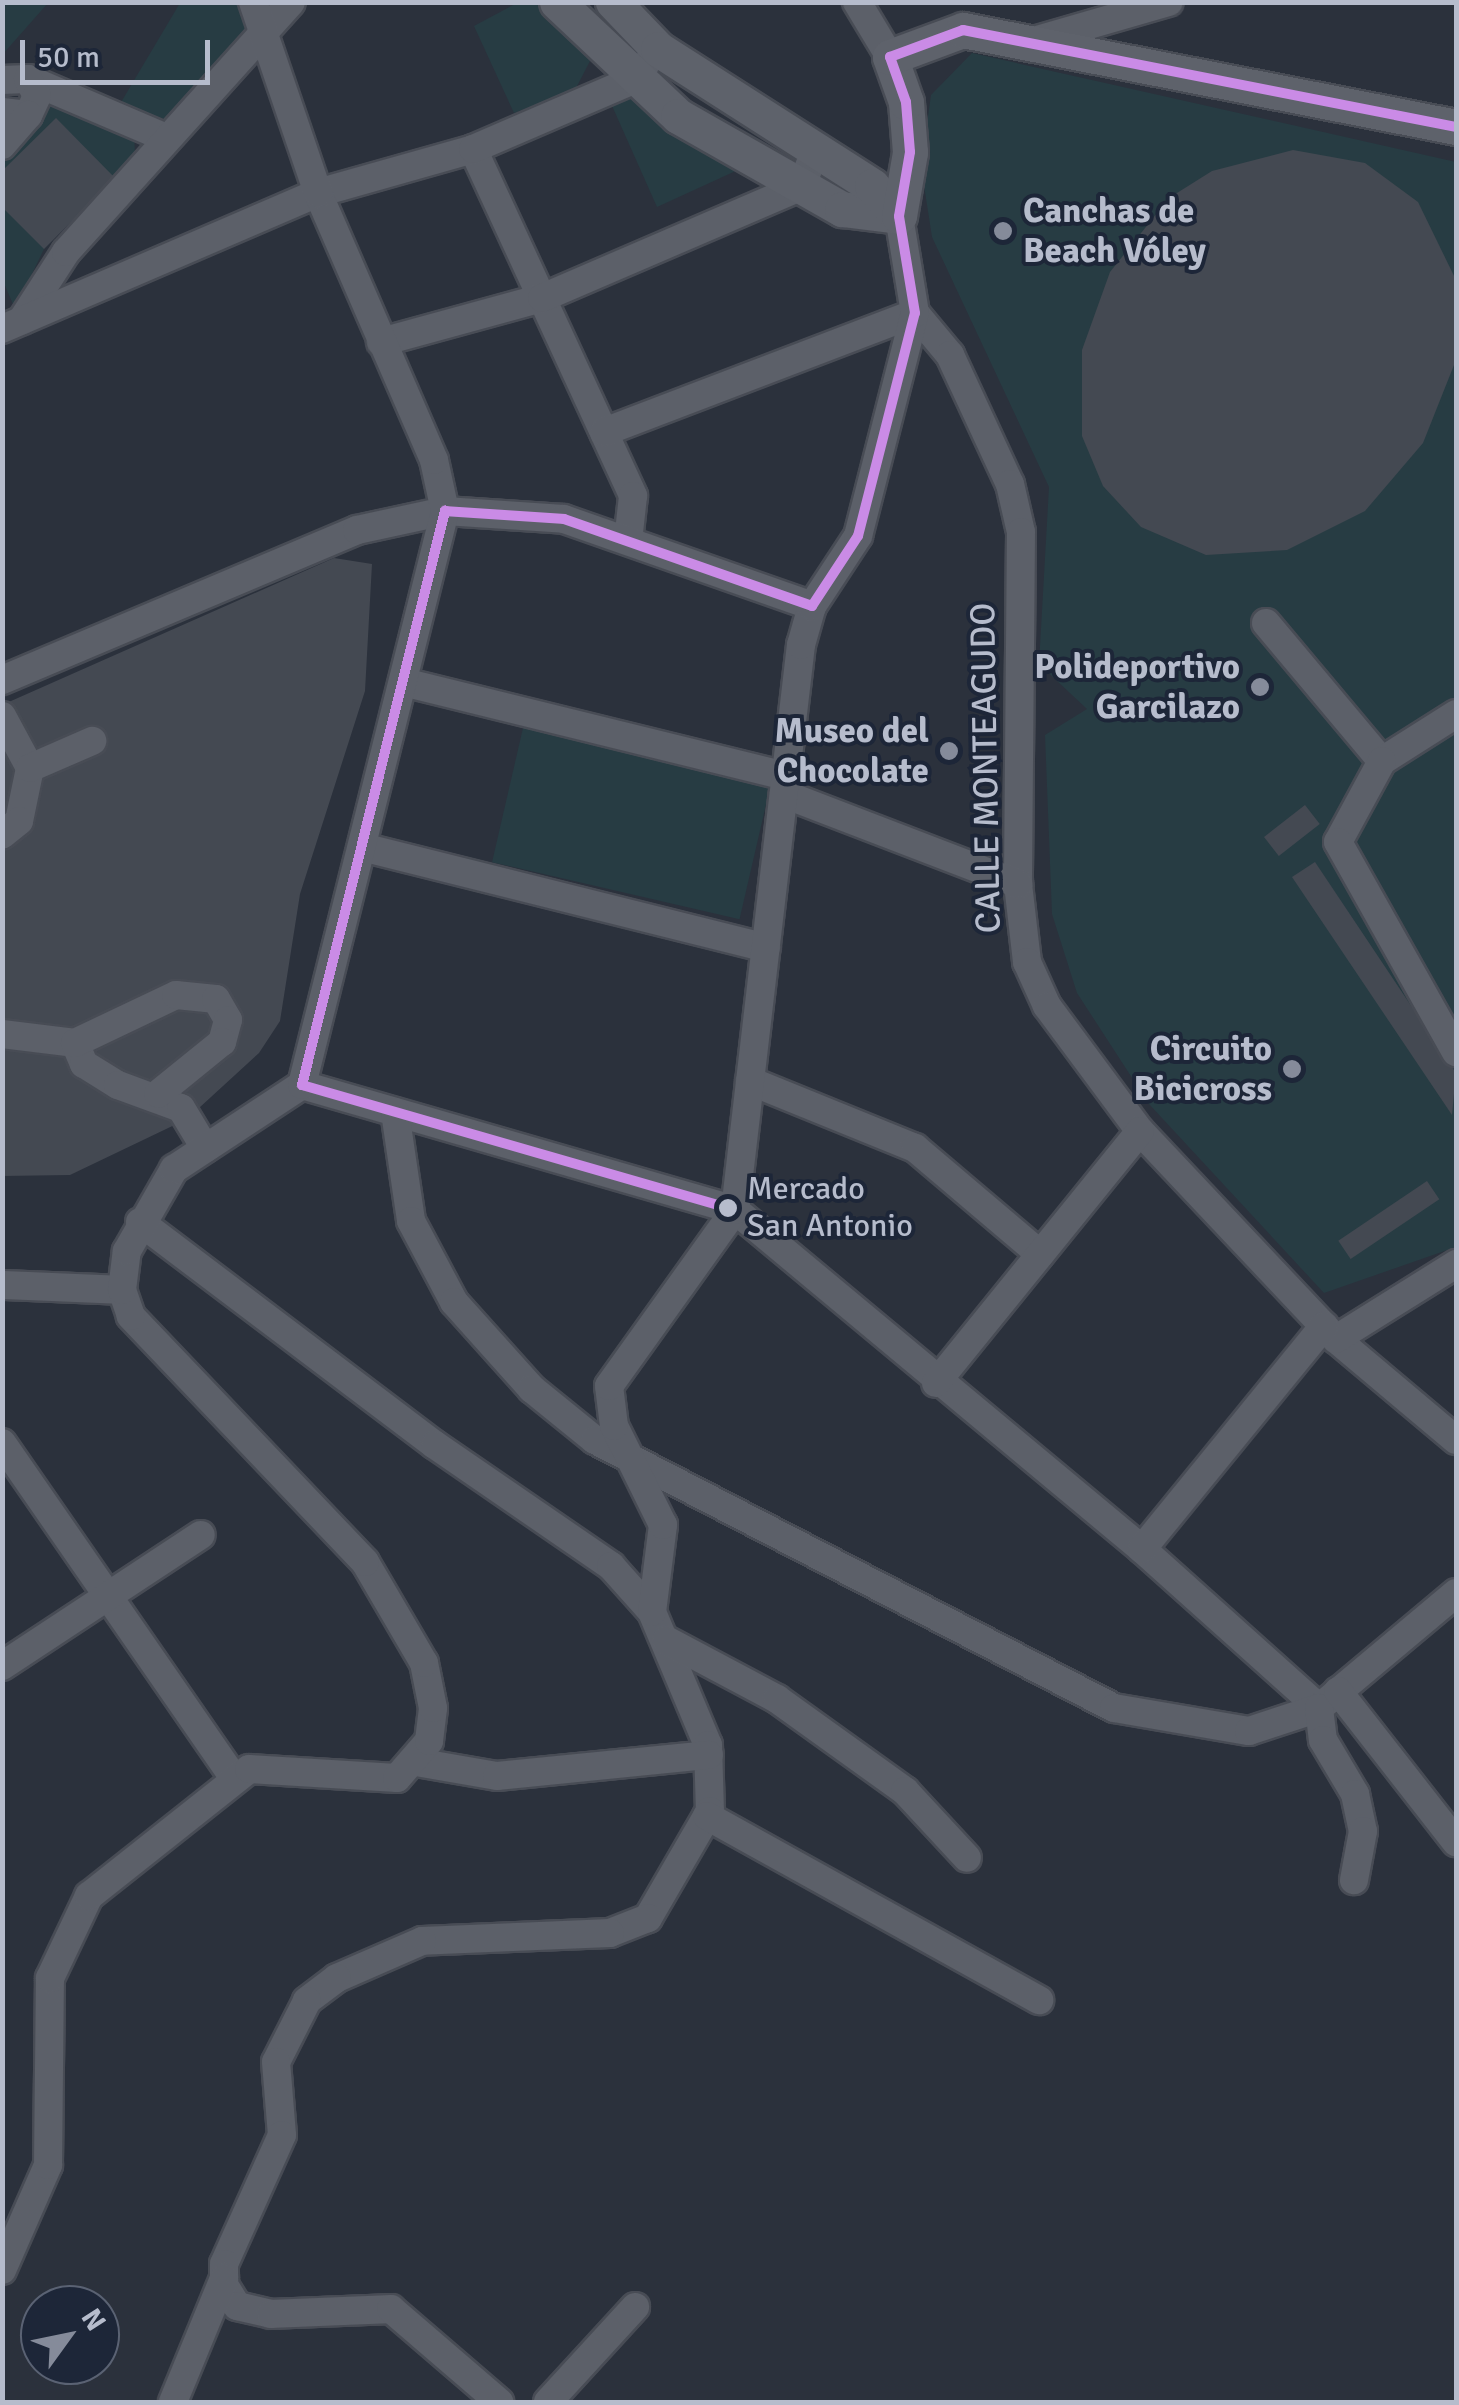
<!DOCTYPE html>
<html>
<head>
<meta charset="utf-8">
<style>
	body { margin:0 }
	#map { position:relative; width:1459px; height:2405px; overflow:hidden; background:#2b313c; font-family:Signika,sans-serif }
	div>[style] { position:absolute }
	.green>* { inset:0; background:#273c43; transform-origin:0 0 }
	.building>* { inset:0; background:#444952; transform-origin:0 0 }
	.roads { filter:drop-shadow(2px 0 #484c55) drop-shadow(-2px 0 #484c55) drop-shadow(0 2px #484c55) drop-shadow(0 -2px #484c55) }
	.minor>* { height:28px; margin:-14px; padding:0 14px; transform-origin:14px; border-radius:14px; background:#5c6069 }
	.major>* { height:35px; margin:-17.5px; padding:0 17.5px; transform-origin:17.5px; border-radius:17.5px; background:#5e626b }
	.bus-1>* { height:10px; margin:-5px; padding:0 5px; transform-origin:5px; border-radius:5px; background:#ca8be6 }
	.dots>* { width:28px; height:28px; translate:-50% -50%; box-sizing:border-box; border:5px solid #1d2638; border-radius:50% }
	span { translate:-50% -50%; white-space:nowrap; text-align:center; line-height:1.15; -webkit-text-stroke:8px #1d2638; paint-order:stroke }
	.bus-label { font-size:32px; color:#b6bccc }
	.left { translate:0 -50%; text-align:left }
	.poi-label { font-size:35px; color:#b6bccc; font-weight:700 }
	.right { translate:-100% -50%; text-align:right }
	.street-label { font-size:35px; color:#b6bccc }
	.frame { position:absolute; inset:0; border:5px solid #b6bccc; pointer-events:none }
	.north { position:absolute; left:20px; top:2285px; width:100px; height:100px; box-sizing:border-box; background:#1d2638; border:2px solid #5a6273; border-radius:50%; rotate:57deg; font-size:28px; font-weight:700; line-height:40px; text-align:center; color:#b6bccc }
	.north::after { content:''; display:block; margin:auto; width:35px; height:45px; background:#858b9a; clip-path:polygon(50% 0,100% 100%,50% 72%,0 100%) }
	.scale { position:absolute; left:20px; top:40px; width:190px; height:45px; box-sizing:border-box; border:5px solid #b6bccc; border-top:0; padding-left:12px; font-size:30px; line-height:35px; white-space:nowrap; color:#b6bccc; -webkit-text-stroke:8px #1d2638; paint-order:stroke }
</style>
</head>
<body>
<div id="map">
	<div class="green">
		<i style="clip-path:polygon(3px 2px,48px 3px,3px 54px,2px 3px)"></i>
		<i style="clip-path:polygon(180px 3px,245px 3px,247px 28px,165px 119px,117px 109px)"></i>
		<i style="clip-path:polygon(517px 3px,544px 3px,590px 61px,575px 90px,514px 113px,474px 26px)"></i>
		<i style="clip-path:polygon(972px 53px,1456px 162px,1456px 1247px,1324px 1293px,1149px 1104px,1077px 993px,1052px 914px,1045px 735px,1087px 709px,1039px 664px,1049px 487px,932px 237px,921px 166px,931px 95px)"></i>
		<i style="clip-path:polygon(631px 86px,740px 169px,657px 207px,609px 99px)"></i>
		<i style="clip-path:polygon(52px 102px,134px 136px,135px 152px,44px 249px,15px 309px,3px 281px,2px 158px)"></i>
		<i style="left:526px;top:715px;width:254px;height:151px;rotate:13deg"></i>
	</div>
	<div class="building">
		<i style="clip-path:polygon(56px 118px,115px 178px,44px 249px,2px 207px,2px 171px)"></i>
		<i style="clip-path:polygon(1293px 150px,1365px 163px,1418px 202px,1456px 280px,1454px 365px,1423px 443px,1365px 511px,1287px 550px,1206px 555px,1141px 527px,1103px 486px,1082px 436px,1082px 350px,1110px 272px,1169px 198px,1212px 171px)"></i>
		<i style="clip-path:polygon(334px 558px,372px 564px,365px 691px,300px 894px,280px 1021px,259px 1053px,187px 1119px,70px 1175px,2px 1176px,2px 705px)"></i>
		<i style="left:1305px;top:805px;width:24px;height:52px;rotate:52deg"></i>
		<i style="clip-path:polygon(1315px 862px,1456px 1073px,1452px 1115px,1292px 877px)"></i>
		<i style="left:1427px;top:1181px;width:22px;height:107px;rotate:56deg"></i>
	</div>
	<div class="roads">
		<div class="minor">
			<i style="left:857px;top:2px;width:64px;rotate:59deg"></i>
			<i style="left:1037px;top:40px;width:137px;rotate:-16.1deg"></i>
			<i style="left:28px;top:79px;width:148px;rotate:23.1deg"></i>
			<i style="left:2px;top:80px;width:26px;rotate:-2deg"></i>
			<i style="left:28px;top:79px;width:19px;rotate:62deg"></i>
			<i style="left:37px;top:96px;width:21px;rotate:115deg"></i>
			<i style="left:28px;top:115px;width:26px;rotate:-173deg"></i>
			<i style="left:2px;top:145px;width:40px;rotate:-49deg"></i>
			<i style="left:473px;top:149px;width:382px;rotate:65.2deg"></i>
			<i style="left:633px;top:496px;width:45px;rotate:96.3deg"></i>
			<i style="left:915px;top:313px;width:55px;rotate:50.2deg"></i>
			<i style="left:950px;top:355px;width:142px;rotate:65.1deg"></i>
			<i style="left:1010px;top:484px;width:49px;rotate:77.1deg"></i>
			<i style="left:1021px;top:532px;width:352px;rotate:90.5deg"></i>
			<i style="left:1018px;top:884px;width:79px;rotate:83.4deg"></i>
			<i style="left:1027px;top:962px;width:48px;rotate:65.6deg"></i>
			<i style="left:1047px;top:1006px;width:156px;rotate:53.4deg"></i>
			<i style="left:1140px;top:1131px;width:286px;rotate:46.7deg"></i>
			<i style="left:1336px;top:1339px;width:157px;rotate:40.1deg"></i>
			<i style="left:22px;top:320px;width:81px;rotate:-57.1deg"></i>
			<i style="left:66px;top:252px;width:336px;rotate:-48deg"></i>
			<i style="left:2px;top:329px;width:344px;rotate:-23.3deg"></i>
			<i style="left:318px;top:193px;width:161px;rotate:-15.8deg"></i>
			<i style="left:473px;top:149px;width:174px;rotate:-23.3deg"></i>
			<i style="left:633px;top:80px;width:19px;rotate:-51deg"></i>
			<i style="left:381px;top:342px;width:167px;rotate:-15.3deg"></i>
			<i style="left:542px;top:298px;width:283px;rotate:-23.3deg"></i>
			<i style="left:802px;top:186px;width:35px;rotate:-70deg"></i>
			<i style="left:604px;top:432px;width:333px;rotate:-20.9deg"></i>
			<i style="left:1266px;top:623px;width:180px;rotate:50deg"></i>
			<i style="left:2px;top:680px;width:385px;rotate:-22.9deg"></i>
			<i style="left:357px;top:530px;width:90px;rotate:-12.2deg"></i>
			<i style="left:445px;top:511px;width:119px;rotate:3.8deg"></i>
			<i style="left:564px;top:519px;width:263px;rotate:19.3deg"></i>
			<i style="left:403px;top:682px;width:394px;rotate:13.8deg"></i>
			<i style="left:1456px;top:714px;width:88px;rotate:147.6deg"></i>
			<i style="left:1382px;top:761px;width:92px;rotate:118.5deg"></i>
			<i style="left:1338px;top:842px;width:241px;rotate:60.7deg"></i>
			<i style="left:2px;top:716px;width:59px;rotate:61.7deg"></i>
			<i style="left:30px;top:768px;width:54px;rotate:101.7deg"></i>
			<i style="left:19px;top:821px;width:22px;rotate:141deg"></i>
			<i style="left:30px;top:768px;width:68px;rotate:-23.5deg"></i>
			<i style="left:784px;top:794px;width:251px;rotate:21deg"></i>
			<i style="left:366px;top:848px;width:412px;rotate:14deg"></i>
			<i style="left:2px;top:1034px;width:74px;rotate:7deg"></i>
			<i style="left:75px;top:1043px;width:23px;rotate:67deg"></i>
			<i style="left:84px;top:1064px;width:40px;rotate:32deg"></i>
			<i style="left:118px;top:1085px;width:67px;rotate:20.1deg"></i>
			<i style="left:181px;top:1108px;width:47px;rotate:59deg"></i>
			<i style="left:75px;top:1043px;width:112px;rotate:-25.4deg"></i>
			<i style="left:176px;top:995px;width:40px;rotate:5.7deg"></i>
			<i style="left:216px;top:999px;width:24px;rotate:60deg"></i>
			<i style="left:228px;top:1020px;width:23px;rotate:105deg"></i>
			<i style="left:222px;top:1042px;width:82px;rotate:140.9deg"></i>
			<i style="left:750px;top:1081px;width:178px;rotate:22.1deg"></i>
			<i style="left:915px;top:1148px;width:164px;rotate:40.3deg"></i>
			<i style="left:302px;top:1085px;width:451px;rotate:16.1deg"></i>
			<i style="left:735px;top:1210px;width:530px;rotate:39.79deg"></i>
			<i style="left:1142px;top:1549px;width:238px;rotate:41.9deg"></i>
			<i style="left:1319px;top:1708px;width:179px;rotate:-40deg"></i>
			<i style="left:395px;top:1112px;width:110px;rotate:81.6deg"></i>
			<i style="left:411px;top:1221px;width:92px;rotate:62deg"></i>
			<i style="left:454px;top:1302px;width:117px;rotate:48.1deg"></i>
			<i style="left:532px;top:1389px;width:81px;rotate:39deg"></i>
			<i style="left:595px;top:1440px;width:584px;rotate:27.31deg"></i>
			<i style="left:1114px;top:1708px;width:137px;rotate:9.7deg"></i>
			<i style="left:1249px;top:1731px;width:74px;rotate:-18.2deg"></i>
			<i style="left:1319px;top:1708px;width:32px;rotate:83deg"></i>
			<i style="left:1323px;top:1740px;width:63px;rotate:59.3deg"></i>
			<i style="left:1355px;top:1794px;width:38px;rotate:78deg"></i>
			<i style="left:1363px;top:1831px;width:50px;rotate:100.4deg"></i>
			<i style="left:140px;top:1222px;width:370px;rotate:37.1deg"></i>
			<i style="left:435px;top:1445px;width:214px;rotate:34.5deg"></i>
			<i style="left:611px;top:1566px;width:62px;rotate:48.3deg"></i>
			<i style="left:652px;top:1612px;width:144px;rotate:67.2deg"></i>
			<i style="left:708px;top:1745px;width:66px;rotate:88.3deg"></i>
			<i style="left:710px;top:1811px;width:124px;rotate:120.1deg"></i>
			<i style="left:648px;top:1918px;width:41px;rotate:158.5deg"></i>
			<i style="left:610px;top:1933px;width:188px;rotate:177.6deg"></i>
			<i style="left:422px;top:1941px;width:93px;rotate:156.5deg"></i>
			<i style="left:337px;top:1978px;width:38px;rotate:143deg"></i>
			<i style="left:307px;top:2001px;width:68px;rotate:116.9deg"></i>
			<i style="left:276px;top:2062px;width:73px;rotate:85.3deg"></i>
			<i style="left:282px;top:2135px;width:141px;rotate:114.2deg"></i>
			<i style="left:224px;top:2264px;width:21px;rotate:90deg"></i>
			<i style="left:224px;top:2285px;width:25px;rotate:58deg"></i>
			<i style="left:237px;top:2306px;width:35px;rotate:13deg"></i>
			<i style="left:271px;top:2314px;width:120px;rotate:-2.4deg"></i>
			<i style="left:391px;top:2309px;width:143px;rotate:40.7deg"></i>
			<i style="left:2px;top:1285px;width:120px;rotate:2.4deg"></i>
			<i style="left:1336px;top:1339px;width:142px;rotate:-32deg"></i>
			<i style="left:936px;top:1383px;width:324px;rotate:-51deg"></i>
			<i style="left:2px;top:1443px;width:407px;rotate:55.3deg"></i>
			<i style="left:1142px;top:1549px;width:288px;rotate:-50.8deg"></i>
			<i style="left:652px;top:1612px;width:88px;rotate:-82.8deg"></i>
			<i style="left:663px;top:1525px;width:110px;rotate:-116.3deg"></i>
			<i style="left:614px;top:1426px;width:40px;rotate:-97.1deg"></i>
			<i style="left:609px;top:1386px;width:216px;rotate:-54.4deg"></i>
			<i style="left:735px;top:1210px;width:569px;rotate:-83.34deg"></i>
			<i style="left:801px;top:645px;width:41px;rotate:-74.2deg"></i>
			<i style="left:812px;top:606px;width:84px;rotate:-56.7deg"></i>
			<i style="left:858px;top:536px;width:230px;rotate:-75.7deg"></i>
			<i style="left:915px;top:313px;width:98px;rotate:-99.4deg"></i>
			<i style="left:666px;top:1640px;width:126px;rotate:28deg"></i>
			<i style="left:777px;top:1699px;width:158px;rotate:35.7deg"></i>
			<i style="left:905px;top:1791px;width:91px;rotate:47.2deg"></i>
			<i style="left:2px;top:1666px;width:238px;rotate:-33.4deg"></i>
			<i style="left:1338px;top:1691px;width:192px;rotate:52deg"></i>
			<i style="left:416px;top:1762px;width:82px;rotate:9.8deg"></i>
			<i style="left:497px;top:1776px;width:213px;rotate:-5.7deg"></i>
			<i style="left:707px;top:1816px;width:380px;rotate:29deg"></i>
			<i style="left:2px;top:2270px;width:115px;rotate:-66.3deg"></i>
			<i style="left:48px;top:2165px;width:187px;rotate:-89.4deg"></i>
			<i style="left:50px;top:1978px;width:91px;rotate:-64.6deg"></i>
			<i style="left:89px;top:1896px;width:204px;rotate:-38.4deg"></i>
			<i style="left:249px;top:1769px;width:148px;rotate:3.5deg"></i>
			<i style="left:397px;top:1778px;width:49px;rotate:-49.1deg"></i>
			<i style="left:429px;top:1741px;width:33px;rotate:-83deg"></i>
			<i style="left:433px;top:1708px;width:46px;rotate:-101.3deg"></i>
			<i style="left:424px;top:1663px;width:117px;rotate:-120.3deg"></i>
			<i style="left:365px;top:1562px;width:340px;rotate:-133.6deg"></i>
			<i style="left:131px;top:1316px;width:28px;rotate:-109deg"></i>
			<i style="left:122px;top:1290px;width:39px;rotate:-83deg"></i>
			<i style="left:127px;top:1251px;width:95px;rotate:-60.2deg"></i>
			<i style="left:174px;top:1169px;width:153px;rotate:-33.3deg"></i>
			<i style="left:302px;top:1085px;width:592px;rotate:-76.01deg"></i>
			<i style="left:445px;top:511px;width:52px;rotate:-102.2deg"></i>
			<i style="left:434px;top:460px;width:291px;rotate:-113.5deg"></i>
			<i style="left:318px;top:193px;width:202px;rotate:-108.8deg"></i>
			<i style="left:173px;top:2402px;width:134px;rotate:-67.6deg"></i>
			<i style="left:548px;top:2402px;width:129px;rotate:-47.5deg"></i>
		</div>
		<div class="major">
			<i style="left:557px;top:2px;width:166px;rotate:43.3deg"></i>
			<i style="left:678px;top:116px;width:189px;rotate:29.6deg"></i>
			<i style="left:842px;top:209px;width:57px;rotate:7deg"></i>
			<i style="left:613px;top:2px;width:65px;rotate:46.2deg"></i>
			<i style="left:658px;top:49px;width:254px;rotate:32.6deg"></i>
			<i style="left:872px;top:186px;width:40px;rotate:48deg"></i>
			<i style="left:899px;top:216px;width:65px;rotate:-80.2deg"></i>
			<i style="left:910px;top:152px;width:50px;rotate:-94.6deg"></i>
			<i style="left:906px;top:102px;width:48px;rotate:-109.6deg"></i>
			<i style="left:890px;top:57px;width:78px;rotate:-20.3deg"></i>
			<i style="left:963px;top:30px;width:502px;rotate:11.13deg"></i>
		</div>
	</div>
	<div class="bus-1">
		<i style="left:890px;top:57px;width:78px;rotate:-20.3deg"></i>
		<i style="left:963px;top:30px;width:502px;rotate:11.13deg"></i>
		<i style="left:445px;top:511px;width:119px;rotate:3.8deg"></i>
		<i style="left:564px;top:519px;width:263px;rotate:19.3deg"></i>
		<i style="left:812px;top:606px;width:84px;rotate:-56.7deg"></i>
		<i style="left:858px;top:536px;width:230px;rotate:-75.7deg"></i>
		<i style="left:915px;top:313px;width:98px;rotate:-99.4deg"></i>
		<i style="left:899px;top:216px;width:65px;rotate:-80.2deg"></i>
		<i style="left:910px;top:152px;width:50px;rotate:-94.6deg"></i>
		<i style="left:906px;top:102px;width:48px;rotate:-109.6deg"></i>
		<i style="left:302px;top:1085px;width:592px;rotate:-76.01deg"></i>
		<i style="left:302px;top:1085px;width:451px;rotate:16.1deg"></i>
	</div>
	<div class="dots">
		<i style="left:1003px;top:231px;background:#858b9a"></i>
		<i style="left:1260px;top:687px;background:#858b9a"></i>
		<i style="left:949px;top:751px;background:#858b9a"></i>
		<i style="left:1292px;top:1069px;background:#858b9a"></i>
		<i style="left:728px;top:1208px;background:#b6bccc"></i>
	</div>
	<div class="bus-label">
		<span class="left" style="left:747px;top:1208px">Mercado<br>San Antonio</span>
	</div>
	<div class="poi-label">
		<span class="left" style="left:1023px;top:231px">Canchas de<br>Beach Vóley</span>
		<span class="right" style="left:1240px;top:687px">Polideportivo<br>Garcilazo</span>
		<span class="right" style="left:929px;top:751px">Museo del<br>Chocolate</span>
		<span class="right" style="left:1272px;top:1069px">Circuito<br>Bicicross</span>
	</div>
	<div class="street-label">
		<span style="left:986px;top:768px;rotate:-91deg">CALLE MONTEAGUDO</span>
	</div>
	<div class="frame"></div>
	<div class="north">N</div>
	<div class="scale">50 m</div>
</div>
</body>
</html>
